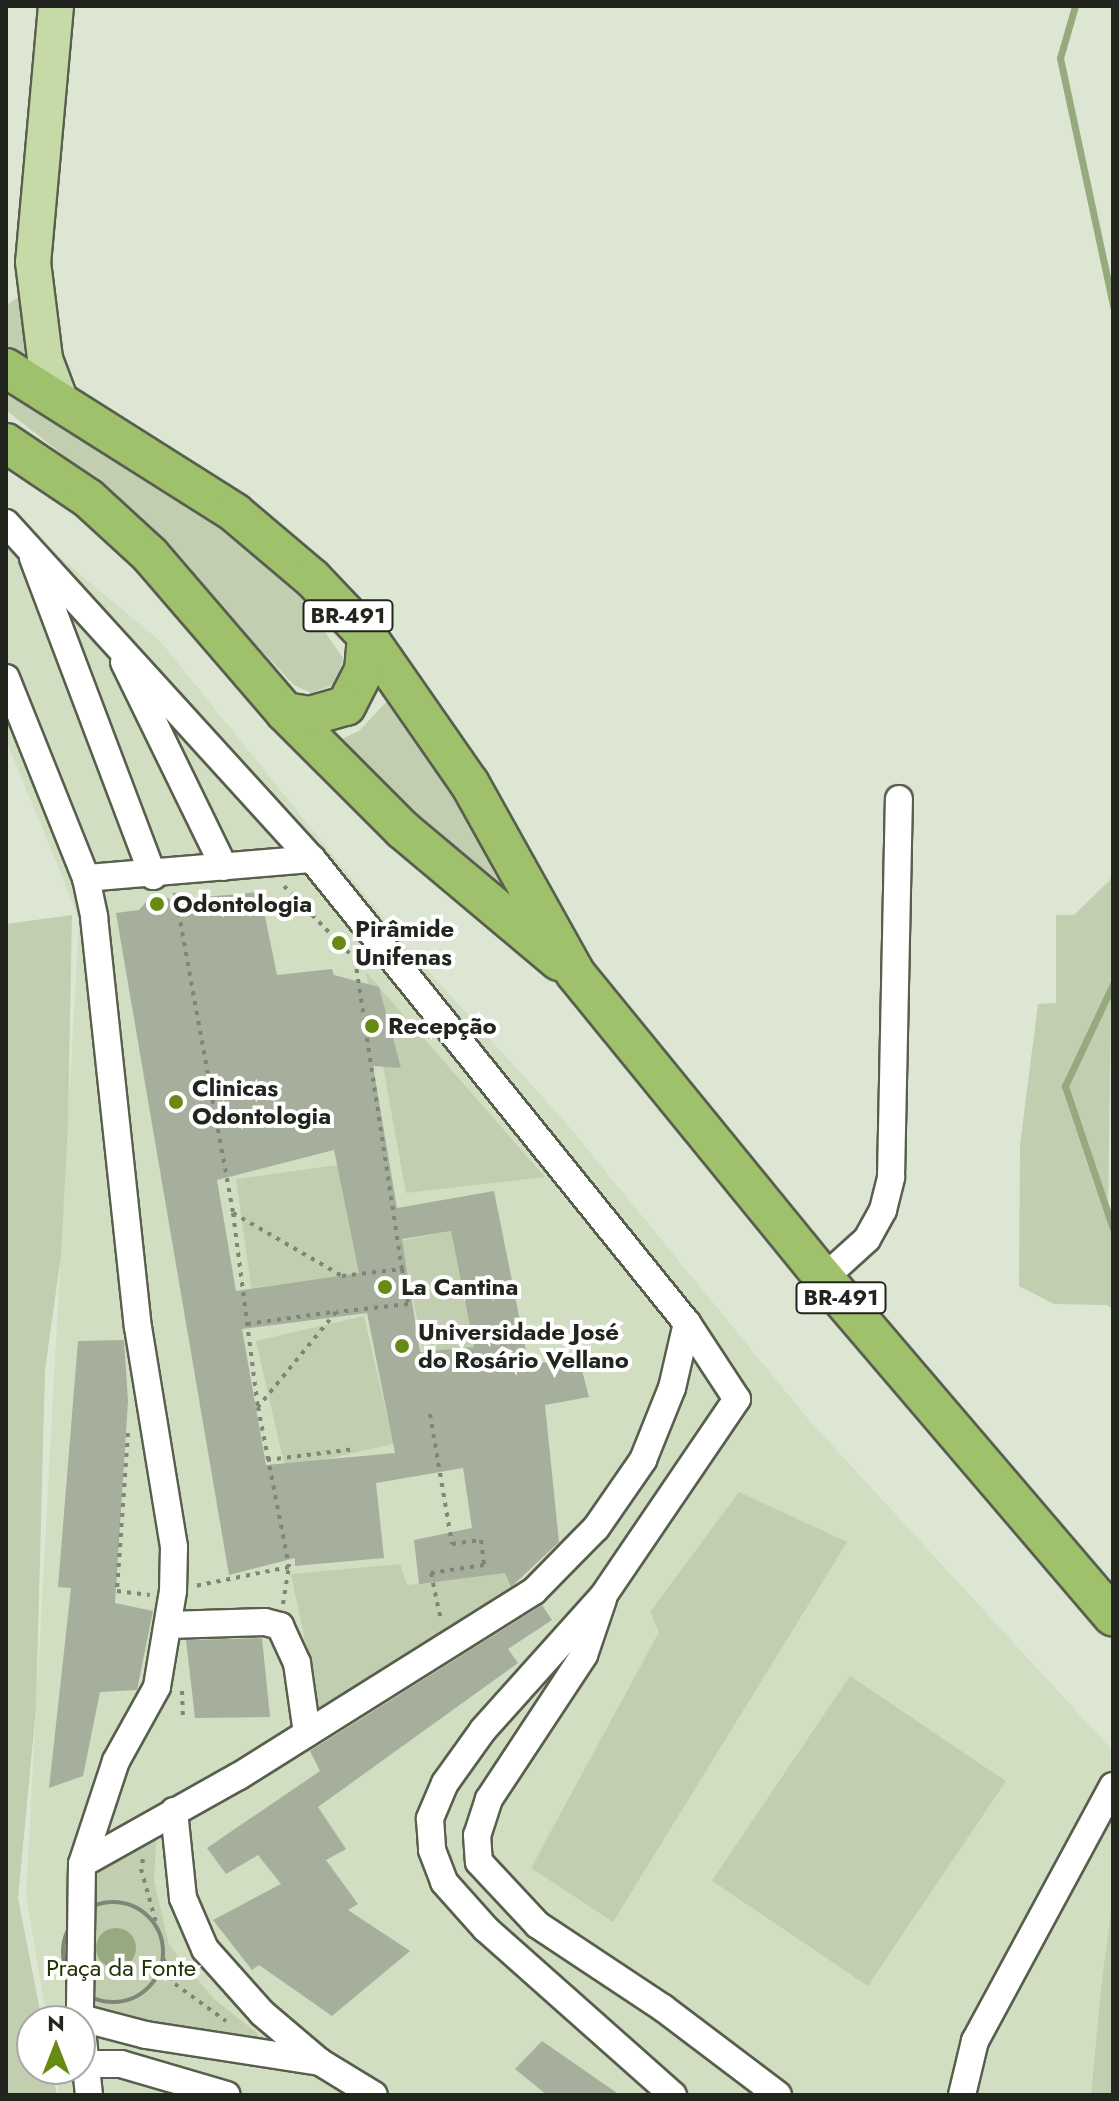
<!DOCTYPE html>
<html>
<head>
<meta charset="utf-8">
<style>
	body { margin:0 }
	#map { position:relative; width:1119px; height:2101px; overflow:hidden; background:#dde6d2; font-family:Jost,sans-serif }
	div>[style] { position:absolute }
	.built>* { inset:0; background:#d2dec2 }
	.green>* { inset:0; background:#c1ceaf; transform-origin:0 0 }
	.water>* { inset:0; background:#97a97e }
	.round { border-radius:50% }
	.stream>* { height:7px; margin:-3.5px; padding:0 3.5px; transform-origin:3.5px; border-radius:3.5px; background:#97a97e }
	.building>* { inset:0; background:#a6af9b }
	.path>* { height:4px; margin-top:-2px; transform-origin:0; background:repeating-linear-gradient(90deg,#7f8577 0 4px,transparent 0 10px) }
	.path>.ring { margin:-2px; padding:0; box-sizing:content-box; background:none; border:4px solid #7f8577; border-radius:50% }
	.roads { filter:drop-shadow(2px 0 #585f4d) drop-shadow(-2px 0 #585f4d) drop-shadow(0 2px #585f4d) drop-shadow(0 -2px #585f4d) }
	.minor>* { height:26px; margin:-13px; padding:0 13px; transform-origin:13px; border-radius:13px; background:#fff }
	.major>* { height:34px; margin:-17px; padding:0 17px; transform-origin:17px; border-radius:17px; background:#c6daa7 }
	.highway>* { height:38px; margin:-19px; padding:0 19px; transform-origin:19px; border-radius:19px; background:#a0c16c }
	.dots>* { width:22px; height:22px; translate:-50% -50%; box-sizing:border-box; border:4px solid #fff; border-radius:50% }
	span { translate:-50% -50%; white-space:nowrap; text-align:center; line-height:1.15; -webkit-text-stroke:8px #fff; paint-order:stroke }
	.shield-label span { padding:2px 6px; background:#fff; border:2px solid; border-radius:6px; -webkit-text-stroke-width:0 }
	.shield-label { font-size:22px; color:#22251d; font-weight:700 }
	.poi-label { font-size:24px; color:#22251d; font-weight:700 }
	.left { translate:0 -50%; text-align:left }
	.park-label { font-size:24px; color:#223200 }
	.frame { position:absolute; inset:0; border:8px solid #22251d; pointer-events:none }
	.north { position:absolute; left:16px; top:2005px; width:80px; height:80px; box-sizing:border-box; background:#fff; border:2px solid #a7a8a5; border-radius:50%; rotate:0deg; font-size:22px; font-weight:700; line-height:32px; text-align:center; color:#22251d }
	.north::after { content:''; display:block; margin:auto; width:28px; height:36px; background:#678b12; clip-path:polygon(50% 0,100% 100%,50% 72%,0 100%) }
</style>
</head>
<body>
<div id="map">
	<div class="built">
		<i style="clip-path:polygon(6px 512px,160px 641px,412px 953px,566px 1123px,809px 1420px,1113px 1751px,1113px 2095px,59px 2095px,55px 2069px,80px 2069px,80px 2021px,47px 2021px,26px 1894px,79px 918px,6px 740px)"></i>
	</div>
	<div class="green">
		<i style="clip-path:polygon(22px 294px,33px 366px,6px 348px,6px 306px)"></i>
		<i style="clip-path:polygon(6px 381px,245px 545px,302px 599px,343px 658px,336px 684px,311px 693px,294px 685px,165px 549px,73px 463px,6px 410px)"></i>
		<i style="clip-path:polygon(392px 696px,422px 729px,533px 924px,362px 772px,337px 741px,359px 731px)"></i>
		<i style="clip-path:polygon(1113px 868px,1108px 1216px,1113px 1220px,1113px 1310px,1107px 1305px,1054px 1304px,1019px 1286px,1020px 1145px,1038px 1004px,1056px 1003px,1056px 915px,1074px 915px,1110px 880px)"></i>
		<i style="clip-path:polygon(72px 915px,68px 1125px,61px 1256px,45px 1370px,36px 1709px,18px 1898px,42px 2021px,32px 2021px,32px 2069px,52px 2069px,57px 2095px,6px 2095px,6px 924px)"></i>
		<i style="clip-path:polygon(366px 972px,379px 987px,545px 1177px,406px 1193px)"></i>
		<i style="left:344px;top:1164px;width:110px;height:109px;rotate:82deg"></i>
		<i style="left:451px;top:1231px;width:118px;height:50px;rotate:79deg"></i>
		<i style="left:364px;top:1316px;width:131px;height:111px;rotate:77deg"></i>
		<i style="clip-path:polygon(739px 1492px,847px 1542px,613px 1922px,531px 1868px,659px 1632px,650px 1612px)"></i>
		<i style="clip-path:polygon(400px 1564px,407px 1585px,505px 1573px,514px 1596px,319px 1707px,291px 1574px)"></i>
		<i style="left:850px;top:1676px;width:188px;height:247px;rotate:34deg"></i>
		<i style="clip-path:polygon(157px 1828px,154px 1880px,169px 1945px,213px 1998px,257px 2033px,263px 2045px,69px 2014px,65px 1873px)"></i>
		<i style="clip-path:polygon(1113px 1897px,1113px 2095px,1091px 2095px,1101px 1989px)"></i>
	</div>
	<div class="water">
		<i class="round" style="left:96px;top:1928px;width:40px;height:40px"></i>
	</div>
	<div class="stream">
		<i style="left:1075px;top:6px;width:54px;rotate:106.1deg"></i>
		<i style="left:1060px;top:58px;width:254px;rotate:77.9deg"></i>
		<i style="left:1113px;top:984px;width:113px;rotate:115.2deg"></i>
		<i style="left:1065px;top:1086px;width:151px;rotate:71.4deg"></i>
	</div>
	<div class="building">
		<i style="clip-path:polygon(evenodd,260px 892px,277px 975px,332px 969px,334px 975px,379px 987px,401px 1068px,373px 1066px,397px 1208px,494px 1191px,529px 1366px,578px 1355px,589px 1397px,545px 1405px,559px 1542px,511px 1587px,505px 1573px,419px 1584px,414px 1540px,472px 1528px,463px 1468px,376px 1483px,384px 1558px,295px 1566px,295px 1558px,229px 1575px,116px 913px,139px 910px,154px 893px,172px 900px,260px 892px,334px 1150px,359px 1273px,236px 1291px,217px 1180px,334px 1150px,260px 892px,451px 1231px,474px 1347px,420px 1352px,402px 1239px,451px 1231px,260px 892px,367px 1313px,395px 1453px,266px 1465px,242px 1329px,367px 1313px)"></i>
		<i style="clip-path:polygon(124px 1340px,128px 1401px,115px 1603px,153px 1611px,137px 1690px,100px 1692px,83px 1776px,49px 1788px,71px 1588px,58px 1587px,78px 1341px)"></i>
		<i style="clip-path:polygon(542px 1605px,552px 1620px,508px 1649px,518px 1663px,318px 1807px,346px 1849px,326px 1860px,358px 1904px,348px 1910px,410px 1951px,332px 2016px,259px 1965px,252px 1970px,213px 1920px,281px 1884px,258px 1855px,226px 1874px,207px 1848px,320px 1771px,310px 1751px)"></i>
		<i style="clip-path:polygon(262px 1638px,270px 1717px,195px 1718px,186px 1640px)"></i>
		<i style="clip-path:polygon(542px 2041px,620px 2095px,547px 2095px,515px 2069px)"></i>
	</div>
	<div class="path">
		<i style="left:284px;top:886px;width:102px;rotate:45.8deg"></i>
		<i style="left:355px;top:959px;width:314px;rotate:81.4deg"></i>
		<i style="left:175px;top:893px;width:325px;rotate:79.7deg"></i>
		<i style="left:233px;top:1213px;width:196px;rotate:82.7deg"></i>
		<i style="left:258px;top:1407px;width:163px;rotate:79deg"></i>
		<i style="left:289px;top:1567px;width:96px;rotate:168.6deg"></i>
		<i style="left:233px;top:1213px;width:126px;rotate:30deg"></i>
		<i style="left:342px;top:1276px;width:60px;rotate:-6.7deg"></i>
		<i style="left:402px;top:1269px;width:36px;rotate:80deg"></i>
		<i style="left:408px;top:1304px;width:72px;rotate:173.7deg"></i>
		<i style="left:336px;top:1312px;width:123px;rotate:129.4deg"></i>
		<i style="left:247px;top:1324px;width:87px;rotate:-7.9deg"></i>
		<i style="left:430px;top:1414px;width:132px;rotate:80.4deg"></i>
		<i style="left:452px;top:1544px;width:29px;rotate:-8deg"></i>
		<i style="left:481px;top:1540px;width:25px;rotate:83deg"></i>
		<i style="left:484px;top:1565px;width:54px;rotate:171.4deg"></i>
		<i style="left:431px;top:1573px;width:49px;rotate:78.2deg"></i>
		<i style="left:128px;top:1433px;width:158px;rotate:94deg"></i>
		<i style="left:117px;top:1591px;width:33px;rotate:7deg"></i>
		<i style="left:267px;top:1460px;width:89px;rotate:-7.1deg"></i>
		<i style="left:283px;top:1604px;width:37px;rotate:-81deg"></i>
		<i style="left:182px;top:1691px;width:24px;rotate:88deg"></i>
		<i style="left:143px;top:1859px;width:10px;rotate:101deg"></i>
		<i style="left:141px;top:1869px;width:59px;rotate:74.3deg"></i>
		<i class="ring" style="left:63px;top:1902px;width:96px;height:96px"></i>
		<i style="left:163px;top:1958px;width:29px;rotate:65deg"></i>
		<i style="left:175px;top:1984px;width:63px;rotate:36deg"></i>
	</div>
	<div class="roads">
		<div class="minor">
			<i style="left:6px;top:523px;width:454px;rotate:47.7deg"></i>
			<i style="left:312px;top:859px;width:597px;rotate:51.06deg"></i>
			<i style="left:687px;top:1323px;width:91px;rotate:56.7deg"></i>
			<i style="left:737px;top:1399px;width:237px;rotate:124.2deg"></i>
			<i style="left:604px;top:1595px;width:181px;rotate:131.9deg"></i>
			<i style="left:483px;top:1730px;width:65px;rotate:125.6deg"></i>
			<i style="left:445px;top:1783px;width:39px;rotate:113deg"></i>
			<i style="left:430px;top:1819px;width:31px;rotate:86deg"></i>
			<i style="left:432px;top:1850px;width:34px;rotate:69deg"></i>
			<i style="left:444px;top:1882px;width:63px;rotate:48.2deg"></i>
			<i style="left:486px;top:1929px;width:250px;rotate:41.6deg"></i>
			<i style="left:33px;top:558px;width:340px;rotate:69.3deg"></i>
			<i style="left:124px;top:662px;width:228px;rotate:64deg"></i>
			<i style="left:6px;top:678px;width:215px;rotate:68.2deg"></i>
			<i style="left:86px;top:878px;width:40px;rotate:78deg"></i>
			<i style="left:94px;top:917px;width:412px;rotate:83.9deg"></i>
			<i style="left:138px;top:1327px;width:223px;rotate:80.7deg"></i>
			<i style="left:174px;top:1547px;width:44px;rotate:91.3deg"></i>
			<i style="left:173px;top:1591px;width:97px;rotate:99.5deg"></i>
			<i style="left:157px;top:1687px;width:85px;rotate:119deg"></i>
			<i style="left:116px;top:1761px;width:108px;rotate:108.3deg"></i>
			<i style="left:82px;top:1864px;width:148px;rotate:90.8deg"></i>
			<i style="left:80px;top:2012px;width:83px;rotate:83.8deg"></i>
			<i style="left:86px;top:878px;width:227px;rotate:-4.8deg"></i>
			<i style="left:824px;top:1278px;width:58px;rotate:-42.2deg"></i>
			<i style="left:867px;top:1239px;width:33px;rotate:-61deg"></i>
			<i style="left:883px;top:1210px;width:34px;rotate:-76deg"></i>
			<i style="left:891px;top:1177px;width:378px;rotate:-88.8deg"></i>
			<i style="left:603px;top:1599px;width:59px;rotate:108.7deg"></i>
			<i style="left:584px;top:1655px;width:173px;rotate:123.4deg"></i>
			<i style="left:489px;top:1799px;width:38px;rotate:108deg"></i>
			<i style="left:477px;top:1835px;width:27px;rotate:86deg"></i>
			<i style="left:479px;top:1862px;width:86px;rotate:46.9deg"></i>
			<i style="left:538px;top:1925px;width:150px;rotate:33.6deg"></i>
			<i style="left:663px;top:2008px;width:144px;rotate:37.1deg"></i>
			<i style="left:168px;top:1625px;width:97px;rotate:-1.8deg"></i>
			<i style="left:265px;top:1622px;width:16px;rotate:15deg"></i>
			<i style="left:280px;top:1626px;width:41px;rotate:65.3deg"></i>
			<i style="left:297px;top:1663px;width:71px;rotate:81.9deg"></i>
			<i style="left:174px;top:1811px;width:87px;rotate:84.1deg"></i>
			<i style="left:183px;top:1898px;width:56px;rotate:66.7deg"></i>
			<i style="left:205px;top:1949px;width:86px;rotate:48.3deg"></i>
			<i style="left:262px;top:2013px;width:76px;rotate:40.2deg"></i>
			<i style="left:320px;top:2062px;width:63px;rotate:31.4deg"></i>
			<i style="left:82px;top:1864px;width:180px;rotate:-29.3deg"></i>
			<i style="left:239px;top:1776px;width:348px;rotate:-32.1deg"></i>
			<i style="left:534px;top:1591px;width:88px;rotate:-45.5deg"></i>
			<i style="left:596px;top:1528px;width:83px;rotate:-55.3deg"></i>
			<i style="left:643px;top:1460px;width:78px;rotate:-68.1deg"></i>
			<i style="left:672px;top:1388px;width:67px;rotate:-77deg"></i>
			<i style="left:81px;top:2018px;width:67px;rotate:14.7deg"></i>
			<i style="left:146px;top:2035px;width:176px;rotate:8.8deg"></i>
			<i style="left:85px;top:2064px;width:36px"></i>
			<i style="left:121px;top:2064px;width:110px;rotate:16.3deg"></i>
			<i style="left:962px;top:2095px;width:56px;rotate:-76.5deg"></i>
			<i style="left:975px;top:2041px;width:290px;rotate:-61.6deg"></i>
		</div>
		<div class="major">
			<i style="left:56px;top:6px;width:257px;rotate:95.1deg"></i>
			<i style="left:33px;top:262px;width:98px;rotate:82.9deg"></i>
			<i style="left:45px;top:359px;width:48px;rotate:69.3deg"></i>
		</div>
		<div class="highway">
			<i style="left:6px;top:368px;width:271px;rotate:32.3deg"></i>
			<i style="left:235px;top:513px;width:101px;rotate:40.2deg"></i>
			<i style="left:312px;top:578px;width:80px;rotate:46.5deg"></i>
			<i style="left:367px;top:636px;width:180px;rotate:55.2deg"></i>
			<i style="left:470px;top:784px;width:216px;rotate:60.9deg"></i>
			<i style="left:575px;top:973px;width:394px;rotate:50.8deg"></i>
			<i style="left:824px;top:1278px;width:445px;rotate:49.5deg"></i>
			<i style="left:6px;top:443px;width:99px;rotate:33.9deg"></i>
			<i style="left:88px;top:498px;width:84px;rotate:42.6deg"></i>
			<i style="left:150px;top:555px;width:207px;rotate:49.3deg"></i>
			<i style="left:285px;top:712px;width:167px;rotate:45deg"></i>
			<i style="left:403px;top:830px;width:204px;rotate:40deg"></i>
			<i style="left:285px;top:712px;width:25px;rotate:9deg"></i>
			<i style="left:310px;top:716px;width:37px;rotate:-16deg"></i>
			<i style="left:346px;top:706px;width:39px;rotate:-63deg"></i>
			<i style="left:364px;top:671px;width:35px;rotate:-85deg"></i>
		</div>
	</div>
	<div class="dots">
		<i style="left:157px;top:904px;background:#678b12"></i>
		<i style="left:339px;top:943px;background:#678b12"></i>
		<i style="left:372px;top:1026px;background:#678b12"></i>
		<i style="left:176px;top:1102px;background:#678b12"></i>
		<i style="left:385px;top:1287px;background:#678b12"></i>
		<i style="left:402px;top:1346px;background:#678b12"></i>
	</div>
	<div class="shield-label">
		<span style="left:348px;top:616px">BR-491</span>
		<span style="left:841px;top:1298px">BR-491</span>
	</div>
	<div class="poi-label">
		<span class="left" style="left:173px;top:904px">Odontologia</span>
		<span class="left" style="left:355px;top:943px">Pirâmide<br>Unifenas</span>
		<span class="left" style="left:388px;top:1026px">Recepção</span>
		<span class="left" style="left:192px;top:1102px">Clinicas<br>Odontologia</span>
		<span class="left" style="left:401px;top:1287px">La Cantina</span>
		<span class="left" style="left:418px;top:1346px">Universidade José<br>do Rosário Vellano</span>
	</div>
	<div class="park-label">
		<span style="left:121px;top:1968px">Praça da Fonte</span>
	</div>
	<div class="frame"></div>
	<div class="north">N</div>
</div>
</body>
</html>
